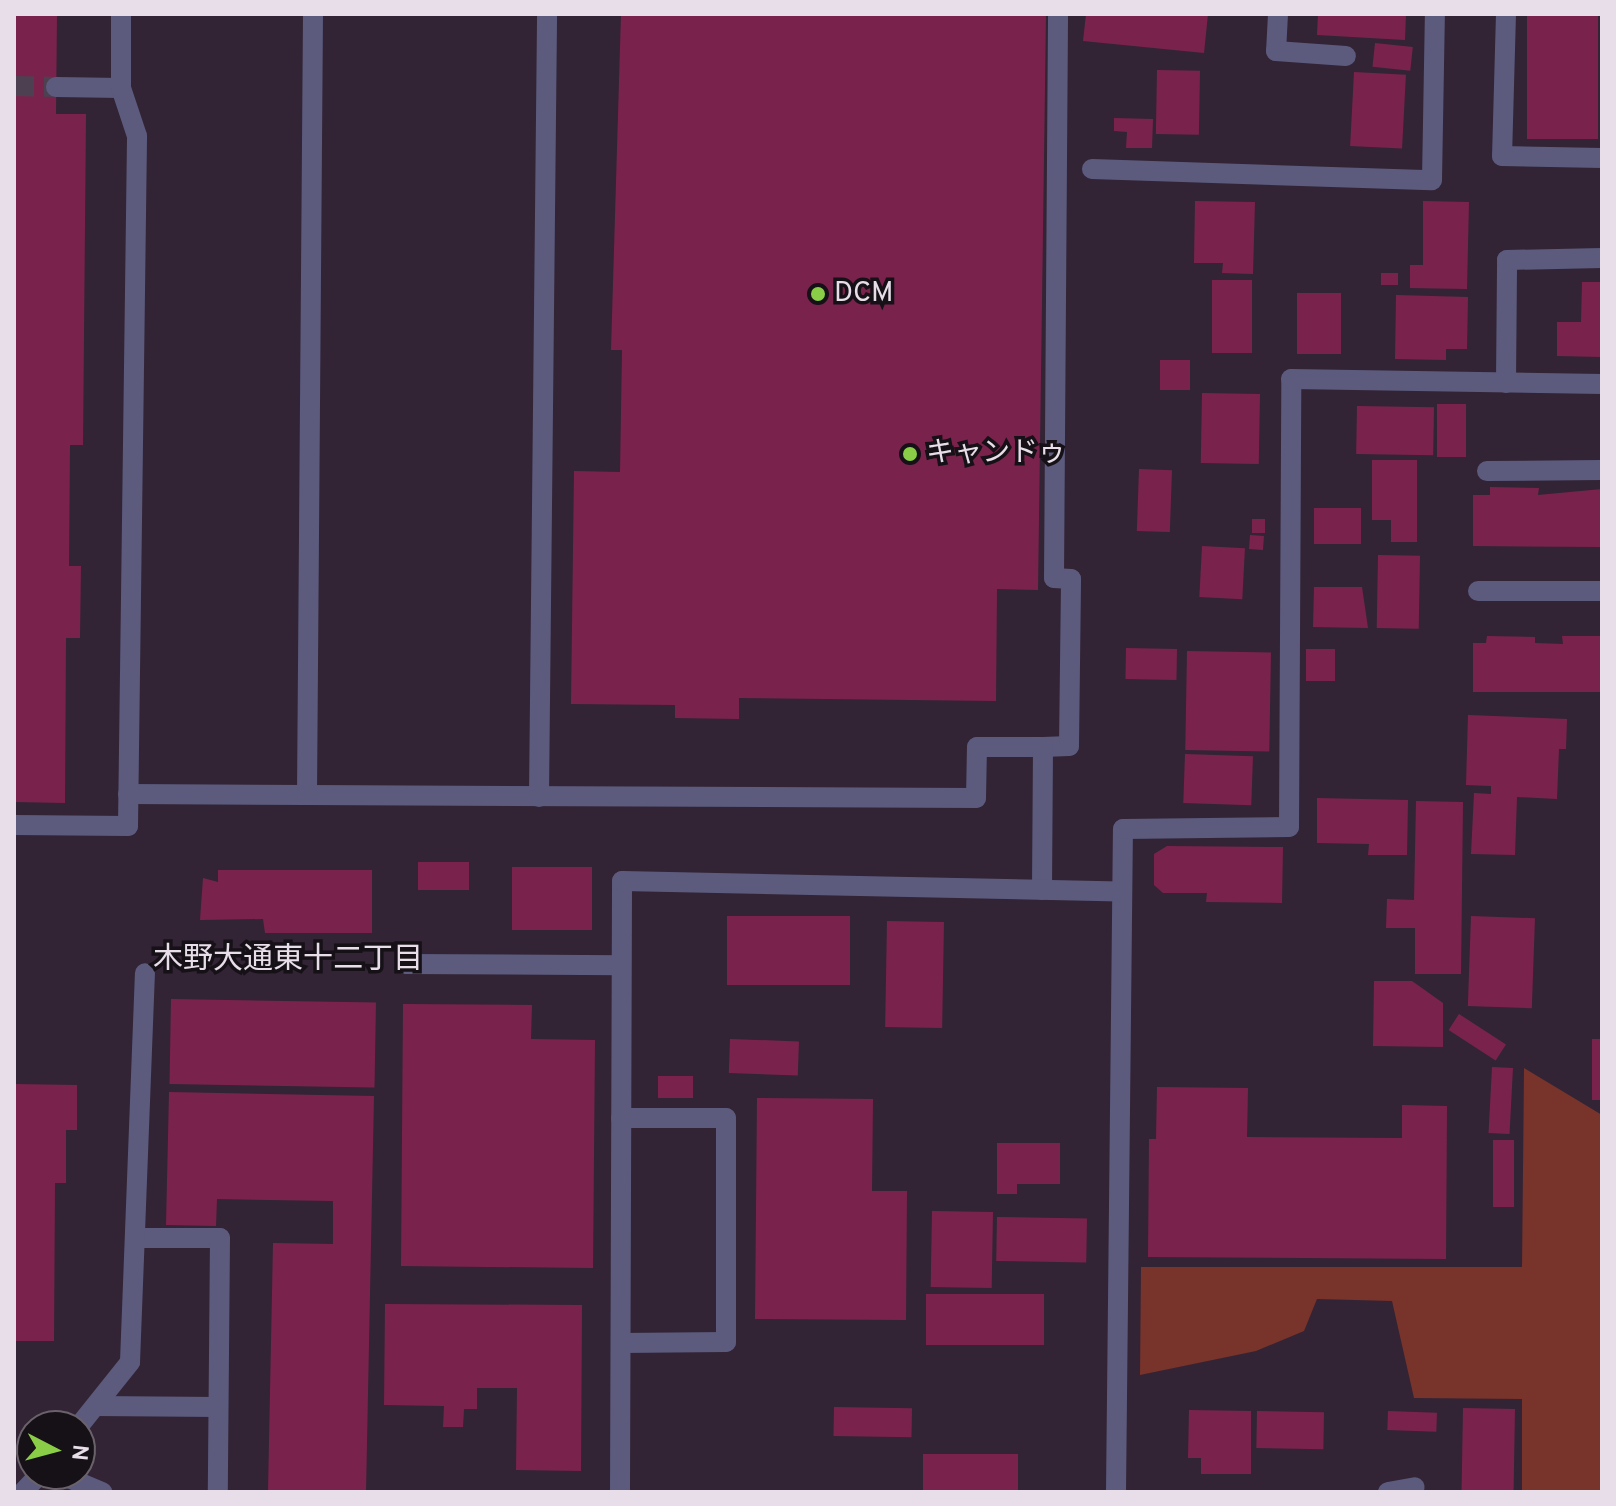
<!DOCTYPE html>
<html>
<head>
<meta charset="utf-8">
<style>
	body { margin:0 }
	#map { position:relative; width:1616px; height:1506px; overflow:hidden; background:#322435; font-family:Overpass,"Noto Sans JP",sans-serif }
	div>[style] { position:absolute }
	.green>* { inset:0; background:#78332b }
	.building>* { inset:0; background:#79234c; transform-origin:0 0 }
	.minor-tunnel>* { height:20px; margin-top:-10px; transform-origin:0; background:repeating-linear-gradient(90deg,#4d4050 0 20px,transparent 0 30px) }
	.minor>* { height:20px; margin:-10px; padding:0 10px; transform-origin:10px; border-radius:10px; background:#5c5b7e }
	.dots>* { width:22px; height:22px; translate:-50% -50%; box-sizing:border-box; border:4px solid #161017; border-radius:50% }
	span { translate:-50% -50%; white-space:nowrap; text-align:center; line-height:1.15; -webkit-text-stroke:7px #161017; paint-order:stroke }
	.poi-label { font-size:28px; color:#e7dee9 }
	.left { translate:0 -50%; text-align:left }
	.neighbourhood-label { font-size:30px; color:#e7dee9 }
	.frame { position:absolute; inset:0; border:16px solid #e7dee9; pointer-events:none }
	.north { position:absolute; left:16px; top:1410px; width:80px; height:80px; box-sizing:border-box; background:#161017; border:2px solid #6a626b; border-radius:50%; rotate:96deg; font-size:22px; font-weight:700; line-height:32px; text-align:center; color:#e7dee9 }
	.north::after { content:''; display:block; margin:auto; width:28px; height:36px; background:#8ace47; clip-path:polygon(50% 0,100% 100%,50% 72%,0 100%) }
</style>
</head>
<body>
<div id="map">
	<div class="green">
		<i style="clip-path:polygon(1524px 1068px,1602px 1115px,1602px 1492px,1522px 1492px,1522px 1399px,1414px 1398px,1392px 1301px,1317px 1299px,1304px 1331px,1256px 1351px,1140px 1375px,1141px 1267px,1522px 1267px)"></i>
	</div>
	<div class="building">
		<i style="clip-path:polygon(14px 14px,57px 14px,56px 114px,86px 114px,83px 445px,70px 445px,69px 566px,81px 566px,80px 638px,66px 638px,65px 803px,14px 802px)"></i>
		<i style="clip-path:polygon(621px 14px,1046px 14px,1038px 590px,997px 589px,996px 701px,739px 698px,739px 719px,675px 718px,675px 705px,571px 704px,574px 471px,620px 472px,622px 350px,611px 350px)"></i>
		<i style="clip-path:polygon(1086px 14px,1208px 14px,1204px 53px,1083px 41px)"></i>
		<i style="clip-path:polygon(1318px 14px,1406px 14px,1405px 40px,1317px 35px)"></i>
		<i style="left:1527px;top:14px;width:71px;height:125px"></i>
		<i style="left:1375px;top:43px;width:38px;height:24px;rotate:6deg"></i>
		<i style="left:1157px;top:70px;width:43px;height:64px;rotate:1deg"></i>
		<i style="left:1354px;top:72px;width:52px;height:74px;rotate:3deg"></i>
		<i style="clip-path:polygon(1114px 118px,1153px 119px,1152px 148px,1126px 148px,1127px 132px,1114px 131px)"></i>
		<i style="clip-path:polygon(1195px 201px,1255px 202px,1253px 274px,1222px 273px,1223px 263px,1194px 263px)"></i>
		<i style="clip-path:polygon(1423px 201px,1469px 202px,1467px 289px,1410px 288px,1410px 265px,1423px 265px)"></i>
		<i style="left:1381px;top:273px;width:17px;height:12px"></i>
		<i style="left:1212px;top:280px;width:40px;height:73px"></i>
		<i style="clip-path:polygon(1582px 282px,1600px 282px,1602px 357px,1557px 356px,1557px 322px,1581px 322px)"></i>
		<i style="left:1297px;top:293px;width:44px;height:61px"></i>
		<i style="clip-path:polygon(1396px 295px,1468px 297px,1467px 349px,1446px 349px,1446px 360px,1395px 359px)"></i>
		<i style="left:1160px;top:360px;width:30px;height:30px"></i>
		<i style="left:1202px;top:393px;width:58px;height:70px;rotate:1deg"></i>
		<i style="left:1437px;top:404px;width:29px;height:53px"></i>
		<i style="left:1357px;top:406px;width:77px;height:48px;rotate:1deg"></i>
		<i style="clip-path:polygon(1372px 460px,1417px 460px,1417px 542px,1391px 542px,1391px 520px,1372px 520px)"></i>
		<i style="left:1139px;top:469px;width:33px;height:62px;rotate:2deg"></i>
		<i style="clip-path:polygon(1490px 487px,1539px 488px,1538px 495px,1602px 489px,1602px 547px,1473px 546px,1473px 495px,1490px 495px)"></i>
		<i style="left:1314px;top:508px;width:47px;height:36px"></i>
		<i style="left:1252px;top:519px;width:13px;height:14px"></i>
		<i style="left:1250px;top:535px;width:14px;height:14px;rotate:4deg"></i>
		<i style="left:1202px;top:546px;width:43px;height:51px;rotate:3deg"></i>
		<i style="left:1378px;top:555px;width:42px;height:73px;rotate:1deg"></i>
		<i style="clip-path:polygon(1314px 587px,1362px 587px,1368px 628px,1313px 627px)"></i>
		<i style="clip-path:polygon(1487px 636px,1535px 637px,1535px 643px,1563px 644px,1562px 636px,1602px 636px,1602px 692px,1473px 692px,1473px 643px,1486px 643px)"></i>
		<i style="left:1126px;top:648px;width:51px;height:31px;rotate:1deg"></i>
		<i style="left:1306px;top:649px;width:29px;height:32px"></i>
		<i style="left:1187px;top:651px;width:84px;height:99px;rotate:1deg"></i>
		<i style="clip-path:polygon(1468px 715px,1567px 719px,1566px 749px,1559px 749px,1557px 799px,1517px 797px,1515px 855px,1471px 854px,1474px 793px,1491px 794px,1491px 786px,1466px 785px)"></i>
		<i style="left:1185px;top:754px;width:68px;height:49px;rotate:2deg"></i>
		<i style="clip-path:polygon(1317px 798px,1408px 800px,1407px 855px,1368px 855px,1369px 844px,1317px 843px)"></i>
		<i style="clip-path:polygon(1416px 801px,1463px 802px,1461px 974px,1415px 974px,1415px 928px,1386px 928px,1387px 899px,1414px 900px)"></i>
		<i style="clip-path:polygon(1167px 846px,1283px 847px,1282px 903px,1206px 902px,1207px 893px,1163px 893px,1154px 885px,1154px 854px)"></i>
		<i style="left:418px;top:862px;width:51px;height:28px"></i>
		<i style="left:512px;top:867px;width:80px;height:63px"></i>
		<i style="clip-path:polygon(218px 870px,372px 870px,372px 933px,265px 933px,263px 919px,200px 920px,203px 878px,218px 882px)"></i>
		<i style="left:727px;top:916px;width:123px;height:69px"></i>
		<i style="left:1471px;top:916px;width:64px;height:90px;rotate:2deg"></i>
		<i style="left:887px;top:921px;width:57px;height:106px;rotate:1deg"></i>
		<i style="clip-path:polygon(1374px 981px,1412px 981px,1443px 1003px,1443px 1047px,1373px 1046px)"></i>
		<i style="left:171px;top:999px;width:205px;height:85px;rotate:1deg"></i>
		<i style="clip-path:polygon(403px 1004px,532px 1005px,531px 1039px,595px 1040px,593px 1268px,401px 1266px)"></i>
		<i style="left:1459px;top:1014px;width:56px;height:19px;rotate:33deg"></i>
		<i style="left:730px;top:1039px;width:69px;height:34px;rotate:2deg"></i>
		<i style="left:1592px;top:1039px;width:10px;height:61px"></i>
		<i style="left:1492px;top:1067px;width:21px;height:66px;rotate:3deg"></i>
		<i style="left:658px;top:1076px;width:35px;height:22px"></i>
		<i style="clip-path:polygon(14px 1084px,77px 1085px,77px 1130px,66px 1130px,66px 1183px,55px 1183px,54px 1341px,14px 1341px)"></i>
		<i style="clip-path:polygon(1157px 1087px,1248px 1088px,1247px 1137px,1402px 1138px,1402px 1105px,1447px 1106px,1446px 1259px,1148px 1257px,1149px 1139px,1156px 1139px)"></i>
		<i style="clip-path:polygon(169px 1092px,374px 1096px,366px 1492px,268px 1492px,273px 1243px,333px 1244px,333px 1201px,217px 1199px,216px 1226px,166px 1225px)"></i>
		<i style="clip-path:polygon(757px 1098px,873px 1099px,872px 1191px,907px 1191px,906px 1320px,755px 1319px)"></i>
		<i style="left:1493px;top:1140px;width:21px;height:67px"></i>
		<i style="clip-path:polygon(997px 1143px,1060px 1143px,1060px 1184px,1017px 1184px,1017px 1194px,997px 1194px)"></i>
		<i style="left:932px;top:1211px;width:61px;height:76px;rotate:1deg"></i>
		<i style="left:997px;top:1217px;width:90px;height:44px;rotate:1deg"></i>
		<i style="left:926px;top:1294px;width:118px;height:51px"></i>
		<i style="clip-path:polygon(385px 1304px,582px 1305px,581px 1471px,516px 1470px,517px 1388px,477px 1388px,477px 1409px,464px 1409px,463px 1427px,443px 1427px,444px 1406px,384px 1405px)"></i>
		<i style="left:834px;top:1407px;width:78px;height:29px;rotate:1deg"></i>
		<i style="left:1463px;top:1408px;width:52px;height:84px;rotate:1deg"></i>
		<i style="clip-path:polygon(1189px 1410px,1251px 1411px,1251px 1474px,1201px 1474px,1201px 1458px,1188px 1458px)"></i>
		<i style="left:1257px;top:1411px;width:67px;height:37px;rotate:1deg"></i>
		<i style="left:1388px;top:1411px;width:49px;height:19px;rotate:2deg"></i>
		<i style="left:923px;top:1454px;width:95px;height:38px"></i>
	</div>
	<div class="minor-tunnel">
		<i style="left:14px;top:86px;width:42px;rotate:1.4deg"></i>
	</div>
	<div class="minor">
		<i style="left:1278px;top:14px;width:37px;rotate:93deg"></i>
		<i style="left:1276px;top:51px;width:70px;rotate:4.1deg"></i>
		<i style="left:1506px;top:14px;width:142px;rotate:91.6deg"></i>
		<i style="left:1502px;top:156px;width:100px;rotate:1.1deg"></i>
		<i style="left:56px;top:87px;width:65px;rotate:0.9deg"></i>
		<i style="left:1092px;top:169px;width:340px;rotate:1.9deg"></i>
		<i style="left:1432px;top:180px;width:166px;rotate:-89deg"></i>
		<i style="left:1506px;top:383px;width:123px;rotate:-89.5deg"></i>
		<i style="left:1507px;top:260px;width:95px;rotate:-1.2deg"></i>
		<i style="left:1487px;top:471px;width:115px;rotate:-0.5deg"></i>
		<i style="left:1478px;top:591px;width:124px"></i>
		<i style="left:1043px;top:747px;width:26px;rotate:-2deg"></i>
		<i style="left:1069px;top:746px;width:167px;rotate:-89.3deg"></i>
		<i style="left:1071px;top:579px;width:17px;rotate:-177deg"></i>
		<i style="left:1054px;top:578px;width:564px;rotate:-89.59deg"></i>
		<i style="left:128px;top:794px;width:179px;rotate:0.3deg"></i>
		<i style="left:307px;top:795px;width:781px;rotate:-89.56deg"></i>
		<i style="left:307px;top:795px;width:669px;rotate:0.26deg"></i>
		<i style="left:976px;top:798px;width:51px;rotate:-88.9deg"></i>
		<i style="left:977px;top:747px;width:66px"></i>
		<i style="left:1043px;top:747px;width:143px;rotate:90.4deg"></i>
		<i style="left:539px;top:797px;width:783px;rotate:-89.41deg"></i>
		<i style="left:14px;top:825px;width:114px;rotate:0.5deg"></i>
		<i style="left:128px;top:826px;width:690px;rotate:-89.25deg"></i>
		<i style="left:137px;top:136px;width:51px;rotate:-108.4deg"></i>
		<i style="left:121px;top:88px;width:74px;rotate:-90deg"></i>
		<i style="left:405px;top:964px;width:216px;rotate:0.3deg"></i>
		<i style="left:136px;top:1238px;width:84px"></i>
		<i style="left:220px;top:1238px;width:254px;rotate:90.5deg"></i>
		<i style="left:621px;top:1343px;width:105px;rotate:-0.5deg"></i>
		<i style="left:726px;top:1342px;width:224px;rotate:-90deg"></i>
		<i style="left:726px;top:1118px;width:105px;rotate:180deg"></i>
		<i style="left:96px;top:1406px;width:122px;rotate:0.5deg"></i>
		<i style="left:79px;top:1426px;width:82px;rotate:-51.4deg"></i>
		<i style="left:130px;top:1362px;width:389px;rotate:-87.8deg"></i>
		<i style="left:59px;top:1474px;width:47px;rotate:22.7deg"></i>
		<i style="left:23px;top:1492px;width:25px;rotate:-47deg"></i>
		<i style="left:620px;top:1492px;width:611px;rotate:-89.81deg"></i>
		<i style="left:622px;top:881px;width:498px;rotate:1.2deg"></i>
		<i style="left:1116px;top:1492px;width:663px;rotate:-89.4deg"></i>
		<i style="left:1123px;top:829px;width:166px;rotate:-0.7deg"></i>
		<i style="left:1289px;top:827px;width:448px;rotate:-89.7deg"></i>
		<i style="left:1291px;top:379px;width:311px;rotate:0.9deg"></i>
		<i style="left:1388px;top:1492px;width:27px;rotate:-10deg"></i>
	</div>
	<div class="dots">
		<i style="left:818px;top:294px;background:#8ace47"></i>
		<i style="left:910px;top:454px;background:#8ace47"></i>
	</div>
	<div class="poi-label">
		<span class="left" style="left:834px;top:294px">DCM</span>
		<span class="left" style="left:926px;top:454px">キャンドゥ</span>
	</div>
	<div class="neighbourhood-label">
		<span style="left:288px;top:961px">木野大通東十二丁目</span>
	</div>
	<div class="frame"></div>
	<div class="north">N</div>
</div>
</body>
</html>
